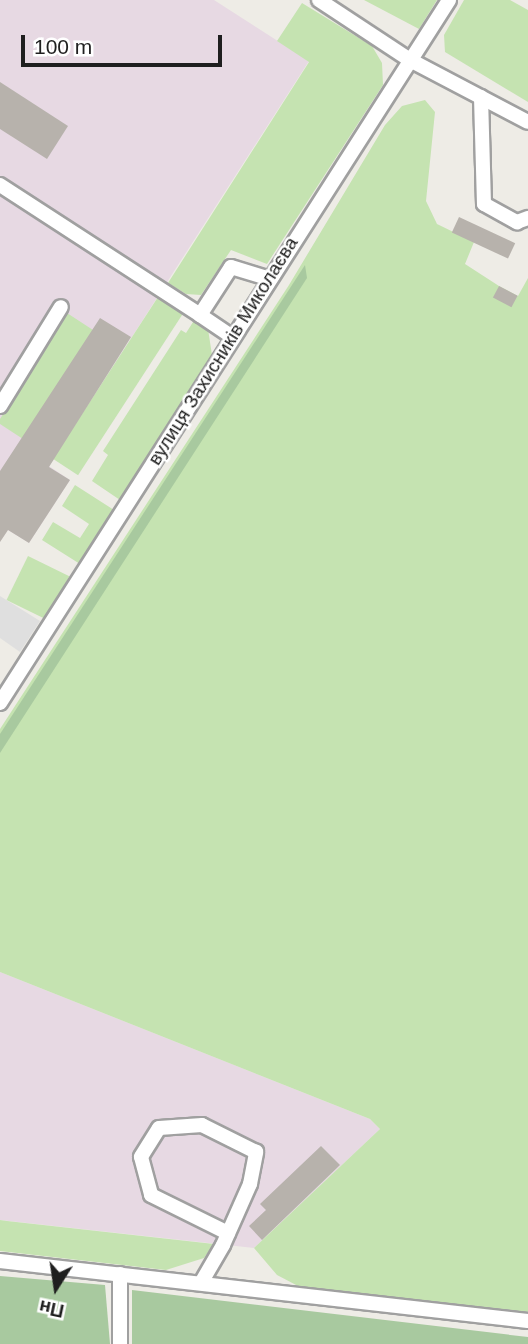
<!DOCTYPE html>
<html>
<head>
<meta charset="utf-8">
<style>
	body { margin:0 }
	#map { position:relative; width:528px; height:1344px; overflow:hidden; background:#eeece6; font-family:Helvetica,sans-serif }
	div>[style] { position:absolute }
	.industrial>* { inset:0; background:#e7d9e3 }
	.grass>* { inset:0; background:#c5e3b1; transform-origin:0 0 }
	.forest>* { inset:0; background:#a8c99f }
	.parking>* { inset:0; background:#dfdfdf }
	.building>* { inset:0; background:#b7b2ac; transform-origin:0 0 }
	.roads { filter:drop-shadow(2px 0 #a0a0a0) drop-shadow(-2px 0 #a0a0a0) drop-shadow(0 2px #a0a0a0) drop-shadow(0 -2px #a0a0a0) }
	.minor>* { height:14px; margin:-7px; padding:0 7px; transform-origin:7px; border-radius:7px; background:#fff }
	span { translate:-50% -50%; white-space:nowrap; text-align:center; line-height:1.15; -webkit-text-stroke:5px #fff; paint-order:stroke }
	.street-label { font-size:19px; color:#1f1f1f }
	.north { position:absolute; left:21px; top:1253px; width:70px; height:70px; -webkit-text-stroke:5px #fff; paint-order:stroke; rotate:192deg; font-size:19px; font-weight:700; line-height:28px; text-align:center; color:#1f1f1f }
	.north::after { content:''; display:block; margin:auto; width:24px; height:32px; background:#1f1f1f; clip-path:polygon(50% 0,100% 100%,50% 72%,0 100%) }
	.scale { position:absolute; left:21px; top:35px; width:201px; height:32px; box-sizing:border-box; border:4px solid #1f1f1f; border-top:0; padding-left:9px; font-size:21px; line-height:24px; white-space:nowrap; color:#1f1f1f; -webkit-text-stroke:5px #fff; paint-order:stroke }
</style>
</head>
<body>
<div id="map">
	<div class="industrial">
		<i style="clip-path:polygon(0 0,214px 0,309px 61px,49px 466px,70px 480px,29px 543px,8px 530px,0 542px)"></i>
		<i style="clip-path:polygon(0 972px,370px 1119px,380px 1129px,254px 1248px,0 1220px)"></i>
	</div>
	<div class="grass">
		<i style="clip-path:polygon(364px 0,437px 0,419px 29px)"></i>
		<i style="clip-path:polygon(464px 0,510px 0,528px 10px,528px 102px,445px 52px,444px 35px)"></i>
		<i style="clip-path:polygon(302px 3px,372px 46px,382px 63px,383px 85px,267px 264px,231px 250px,201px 295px,186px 294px,168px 283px,309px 62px,277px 41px)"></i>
		<i style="clip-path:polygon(425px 100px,435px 112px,426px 201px,437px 224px,474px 242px,465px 264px,499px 286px,518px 296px,528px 278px,528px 1312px,298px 1286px,277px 1275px,254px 1248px,380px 1129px,370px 1119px,0 972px,0 729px,289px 285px,385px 125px,402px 106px)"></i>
		<i style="left:158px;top:297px;width:30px;height:193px;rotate:33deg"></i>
		<i style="clip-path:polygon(67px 313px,93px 330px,23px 439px,0 424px,0 419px)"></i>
		<i style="clip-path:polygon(195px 319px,208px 329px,212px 355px,120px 500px,92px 481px,108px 455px,103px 451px,181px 330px,186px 333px)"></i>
		<i style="clip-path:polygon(75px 485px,114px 510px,80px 564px,42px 540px,53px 522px,80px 538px,89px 524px,62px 506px)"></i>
		<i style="left:28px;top:556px;width:46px;height:49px;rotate:26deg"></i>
		<i style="clip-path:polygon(0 1220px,7px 1221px,214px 1244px,204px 1258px,166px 1270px,0 1251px)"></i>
	</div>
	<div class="forest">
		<i style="clip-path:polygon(305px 265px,307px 278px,0 753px,0 734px)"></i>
		<i style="clip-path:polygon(0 1276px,105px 1285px,110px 1344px,0 1344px)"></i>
		<i style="clip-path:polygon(132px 1290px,528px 1337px,528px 1344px,132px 1344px)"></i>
	</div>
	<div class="parking">
		<i style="clip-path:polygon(0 596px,40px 621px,20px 652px,0 638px)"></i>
	</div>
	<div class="building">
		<i style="clip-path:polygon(0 82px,68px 126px,47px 159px,0 129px)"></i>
		<i style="left:459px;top:217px;width:62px;height:17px;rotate:25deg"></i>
		<i style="left:499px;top:286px;width:21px;height:13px;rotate:28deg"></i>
		<i style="clip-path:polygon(100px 318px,131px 337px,49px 467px,70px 480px,29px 543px,8px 530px,0 542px,0 471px)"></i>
		<i style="clip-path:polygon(321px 1146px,340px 1165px,262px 1240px,249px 1226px,266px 1210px,260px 1204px)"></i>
	</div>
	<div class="roads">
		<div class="minor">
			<i style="left:319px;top:0;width:109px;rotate:33.4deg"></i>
			<i style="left:410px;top:60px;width:133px;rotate:27.7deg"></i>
			<i style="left:481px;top:97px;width:107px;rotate:88.4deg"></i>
			<i style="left:484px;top:204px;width:38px;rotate:29deg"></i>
			<i style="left:517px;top:222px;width:12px;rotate:-20deg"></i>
			<i style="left:0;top:185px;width:239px;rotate:33deg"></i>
			<i style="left:231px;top:336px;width:37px;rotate:-146deg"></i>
			<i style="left:200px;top:315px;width:57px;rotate:-57.1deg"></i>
			<i style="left:231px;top:267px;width:39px;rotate:17deg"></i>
			<i style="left:0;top:406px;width:116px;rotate:-58.4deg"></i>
			<i style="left:0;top:703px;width:834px;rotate:-57.43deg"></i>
			<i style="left:0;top:1261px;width:531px;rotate:6.48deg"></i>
			<i style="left:201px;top:1283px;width:44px;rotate:-59.9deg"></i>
			<i style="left:223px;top:1245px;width:67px;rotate:-66.1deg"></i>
			<i style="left:250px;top:1184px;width:33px;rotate:-79deg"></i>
			<i style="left:256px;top:1152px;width:60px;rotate:-153.4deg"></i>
			<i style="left:202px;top:1125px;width:43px;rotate:176deg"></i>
			<i style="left:159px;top:1128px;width:34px;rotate:122deg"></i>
			<i style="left:141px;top:1157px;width:39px;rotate:75deg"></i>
			<i style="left:151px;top:1195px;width:86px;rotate:26.3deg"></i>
			<i style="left:120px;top:1344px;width:70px;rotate:-90deg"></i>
		</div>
	</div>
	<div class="street-label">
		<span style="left:223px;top:351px;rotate:-58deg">вулиця Захисників Миколаєва</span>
	</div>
	<div class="north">Пн</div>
	<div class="scale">100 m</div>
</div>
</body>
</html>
